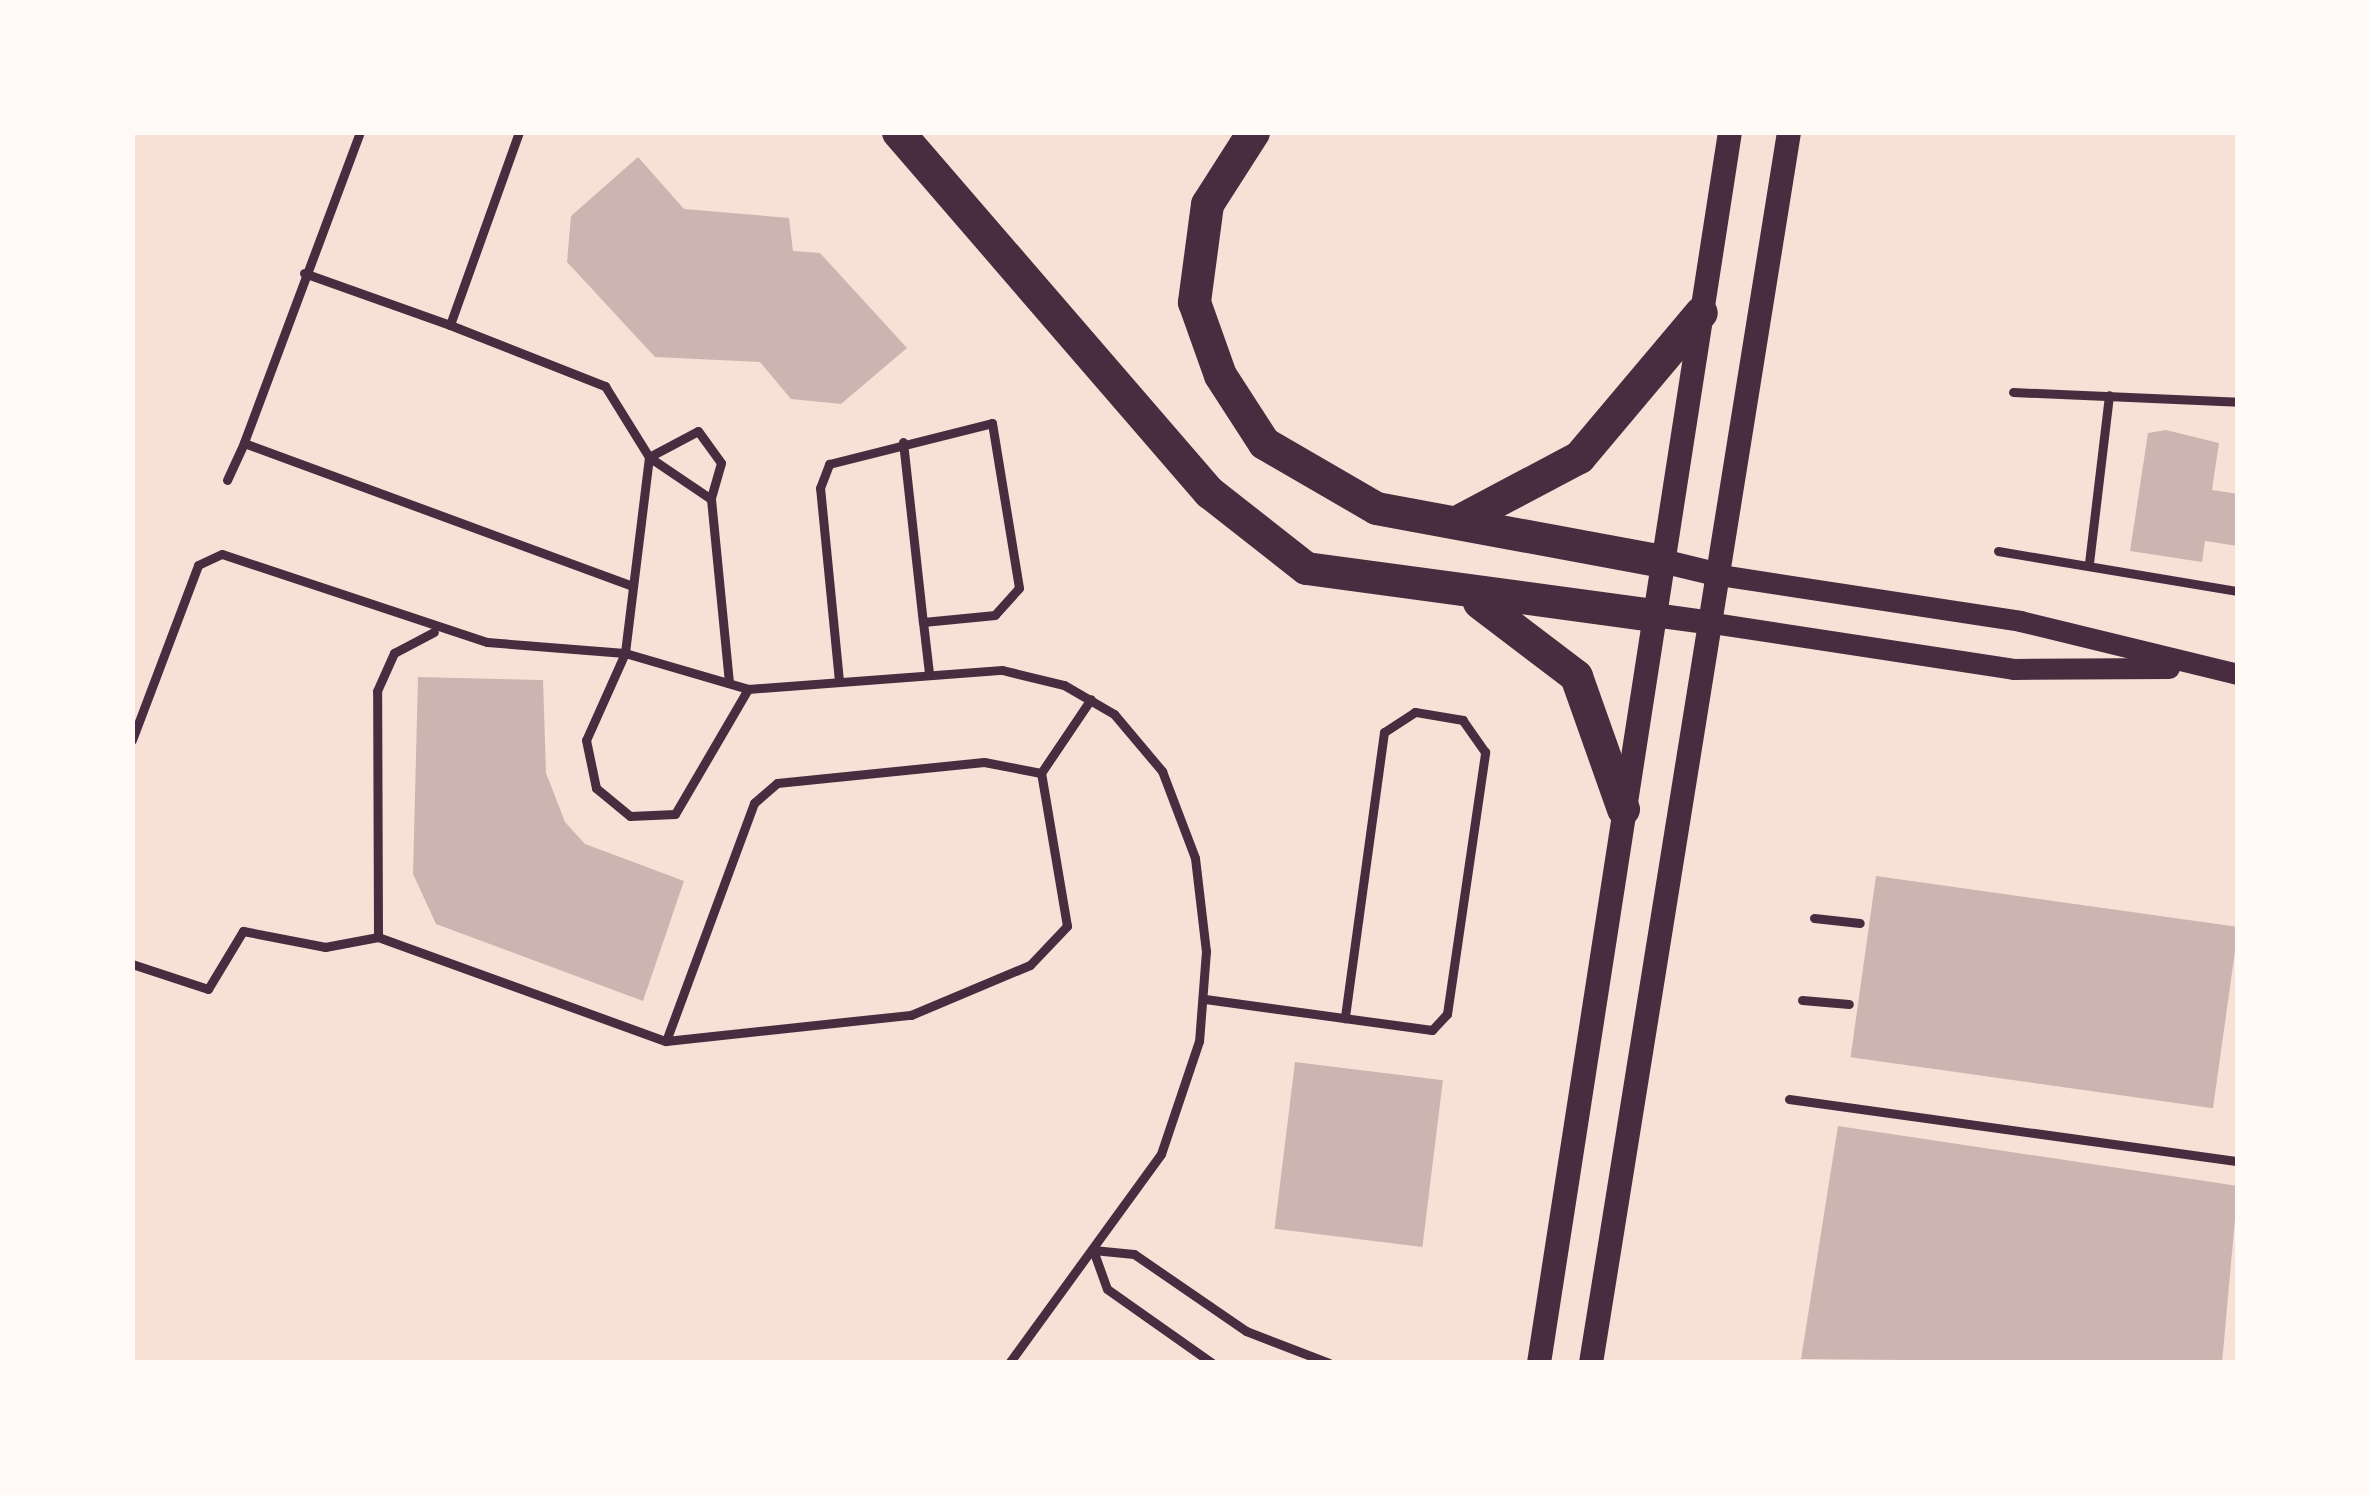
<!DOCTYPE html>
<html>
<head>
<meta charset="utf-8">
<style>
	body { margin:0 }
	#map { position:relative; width:2370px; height:1495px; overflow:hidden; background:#f7e1d7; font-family:"IBM Plex Sans",sans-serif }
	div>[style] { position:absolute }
	.building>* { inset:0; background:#ccb4b1; transform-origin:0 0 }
	.service>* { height:9px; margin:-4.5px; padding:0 4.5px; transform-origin:4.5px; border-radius:4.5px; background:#4a2c40 }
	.tertiary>* { height:21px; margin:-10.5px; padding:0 10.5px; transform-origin:10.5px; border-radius:10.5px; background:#4a2c40 }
	.secondary>* { height:24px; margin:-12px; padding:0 12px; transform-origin:12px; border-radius:12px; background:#4a2c40 }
	.motorway>* { height:33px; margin:-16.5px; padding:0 16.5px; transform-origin:16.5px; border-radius:16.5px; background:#4a2c40 }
	span { translate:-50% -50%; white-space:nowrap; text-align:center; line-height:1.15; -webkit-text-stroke:12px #fffaf5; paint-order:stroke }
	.frame { position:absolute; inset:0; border:135px solid #fffaf5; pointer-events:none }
</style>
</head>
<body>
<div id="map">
	<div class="building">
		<i style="clip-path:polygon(638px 157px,684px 209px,789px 218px,793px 251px,820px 253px,907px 348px,841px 404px,791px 399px,760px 362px,655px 357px,567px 262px,571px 216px)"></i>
		<i style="clip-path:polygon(2166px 430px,2219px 443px,2212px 490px,2238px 494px,2238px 546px,2205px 541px,2202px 562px,2130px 551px,2148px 433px)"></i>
		<i style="clip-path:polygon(418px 677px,543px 680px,546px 773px,565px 822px,585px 844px,684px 881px,643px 1001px,436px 924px,413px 874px)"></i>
		<i style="left:1876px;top:876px;width:366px;height:183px;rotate:8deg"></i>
		<i style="left:1295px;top:1062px;width:149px;height:168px;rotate:7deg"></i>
		<i style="clip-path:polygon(1838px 1126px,2238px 1186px,2222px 1363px,1801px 1359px)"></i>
	</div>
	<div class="service">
		<i style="left:360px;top:132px;width:332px;rotate:110.5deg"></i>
		<i style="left:244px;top:443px;width:414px;rotate:20.2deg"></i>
		<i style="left:519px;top:132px;width:205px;rotate:109.7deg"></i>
		<i style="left:450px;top:325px;width:167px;rotate:21.5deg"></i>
		<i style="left:605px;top:386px;width:84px;rotate:58.2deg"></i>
		<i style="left:649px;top:457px;width:197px;rotate:97deg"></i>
		<i style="left:625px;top:653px;width:95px;rotate:114.1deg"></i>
		<i style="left:586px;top:740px;width:49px;rotate:78.2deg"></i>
		<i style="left:596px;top:788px;width:44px;rotate:39.5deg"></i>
		<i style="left:630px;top:816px;width:45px;rotate:-2.5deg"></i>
		<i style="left:675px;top:814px;width:145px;rotate:-59.7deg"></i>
		<i style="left:304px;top:273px;width:155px;rotate:19.6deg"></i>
		<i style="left:2013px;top:392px;width:225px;rotate:2.5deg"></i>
		<i style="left:903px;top:442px;width:181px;rotate:83.7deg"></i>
		<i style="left:227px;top:480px;width:41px;rotate:-65.3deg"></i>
		<i style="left:711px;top:499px;width:75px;rotate:-145.9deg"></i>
		<i style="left:649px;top:457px;width:55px;rotate:-28deg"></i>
		<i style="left:698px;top:431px;width:39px;rotate:54deg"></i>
		<i style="left:721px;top:463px;width:37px;rotate:106deg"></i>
		<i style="left:711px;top:499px;width:185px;rotate:84.4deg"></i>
		<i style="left:1998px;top:551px;width:243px;rotate:9.5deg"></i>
		<i style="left:2089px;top:563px;width:169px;rotate:-83.2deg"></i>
		<i style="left:839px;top:681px;width:194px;rotate:-95.6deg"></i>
		<i style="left:820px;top:488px;width:26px;rotate:-69deg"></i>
		<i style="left:829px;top:464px;width:168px;rotate:-14.1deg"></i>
		<i style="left:992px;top:423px;width:167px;rotate:80.7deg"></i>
		<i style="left:1019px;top:588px;width:36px;rotate:132deg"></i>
		<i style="left:995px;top:615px;width:72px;rotate:174.4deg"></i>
		<i style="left:923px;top:622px;width:51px;rotate:83.3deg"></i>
		<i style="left:132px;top:740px;width:187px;rotate:-69.3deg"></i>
		<i style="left:198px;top:565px;width:26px;rotate:-25deg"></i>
		<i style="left:222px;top:554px;width:279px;rotate:18.4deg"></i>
		<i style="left:487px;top:642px;width:138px;rotate:4.6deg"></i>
		<i style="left:625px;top:653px;width:128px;rotate:16.3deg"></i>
		<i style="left:748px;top:689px;width:255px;rotate:-4.3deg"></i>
		<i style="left:1002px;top:670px;width:64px;rotate:13.6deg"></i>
		<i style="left:1064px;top:685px;width:58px;rotate:30.1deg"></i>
		<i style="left:1114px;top:714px;width:75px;rotate:49.9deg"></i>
		<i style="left:1162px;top:771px;width:93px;rotate:69.2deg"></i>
		<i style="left:1195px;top:858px;width:94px;rotate:83.3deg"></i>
		<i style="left:1206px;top:951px;width:90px;rotate:94.4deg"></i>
		<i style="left:1199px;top:1041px;width:119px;rotate:108.6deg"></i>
		<i style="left:1161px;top:1154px;width:258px;rotate:126deg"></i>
		<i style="left:1814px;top:918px;width:46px;rotate:6.2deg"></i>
		<i style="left:378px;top:937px;width:246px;rotate:-90.2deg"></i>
		<i style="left:377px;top:691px;width:42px;rotate:-65.9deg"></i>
		<i style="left:394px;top:653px;width:45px;rotate:-27.7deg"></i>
		<i style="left:132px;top:964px;width:80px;rotate:18.2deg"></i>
		<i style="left:208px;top:989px;width:68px;rotate:-58.9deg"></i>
		<i style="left:243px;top:931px;width:84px;rotate:11deg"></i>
		<i style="left:325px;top:947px;width:54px;rotate:-10.7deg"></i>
		<i style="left:378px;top:937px;width:306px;rotate:19.9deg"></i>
		<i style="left:666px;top:1041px;width:254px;rotate:-69.7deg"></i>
		<i style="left:754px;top:803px;width:30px;rotate:-41deg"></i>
		<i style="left:777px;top:783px;width:208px;rotate:-5.8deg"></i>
		<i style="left:984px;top:762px;width:58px;rotate:10.9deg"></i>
		<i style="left:1041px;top:773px;width:89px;rotate:-56deg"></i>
		<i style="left:1205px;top:999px;width:229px;rotate:7.8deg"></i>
		<i style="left:1432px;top:1030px;width:22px;rotate:-47deg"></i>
		<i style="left:1447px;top:1014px;width:265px;rotate:-81.7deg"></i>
		<i style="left:1485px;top:752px;width:39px;rotate:-125deg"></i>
		<i style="left:1463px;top:720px;width:49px;rotate:-170.5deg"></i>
		<i style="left:1415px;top:712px;width:37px;rotate:147deg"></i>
		<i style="left:1384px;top:732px;width:289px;rotate:97.8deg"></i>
		<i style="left:1802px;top:1000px;width:47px;rotate:4.9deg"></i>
		<i style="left:666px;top:1041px;width:246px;rotate:-6.1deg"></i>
		<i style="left:911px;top:1015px;width:129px;rotate:-22.8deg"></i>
		<i style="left:1030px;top:965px;width:54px;rotate:-46.5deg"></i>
		<i style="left:1067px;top:926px;width:155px;rotate:-99.6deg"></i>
		<i style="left:1789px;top:1099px;width:453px;rotate:7.9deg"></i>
		<i style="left:1212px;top:1363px;width:128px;rotate:-144.8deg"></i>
		<i style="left:1107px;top:1289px;width:41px;rotate:-109.7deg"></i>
		<i style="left:1093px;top:1250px;width:41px;rotate:5.6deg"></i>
		<i style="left:1134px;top:1254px;width:136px;rotate:34.5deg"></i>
		<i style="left:1246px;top:1331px;width:89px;rotate:21.1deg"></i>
	</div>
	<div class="tertiary">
		<i style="left:1720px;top:575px;width:304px;rotate:8.7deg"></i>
		<i style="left:2020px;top:621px;width:224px;rotate:13.7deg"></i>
		<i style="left:1713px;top:623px;width:304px;rotate:8.7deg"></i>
		<i style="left:2013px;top:669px;width:156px;rotate:-0.4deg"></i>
	</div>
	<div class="secondary">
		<i style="left:1662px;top:561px;width:60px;rotate:13.6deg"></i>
		<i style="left:1654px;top:615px;width:60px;rotate:7.7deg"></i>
		<i style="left:1539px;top:1363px;width:1246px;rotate:-81.18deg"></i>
		<i style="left:1591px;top:1363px;width:1247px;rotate:-80.86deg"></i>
	</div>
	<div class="motorway">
		<i style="left:898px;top:132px;width:476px;rotate:49.2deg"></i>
		<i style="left:1209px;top:492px;width:123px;rotate:38.1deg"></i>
		<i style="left:1306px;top:568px;width:351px;rotate:7.7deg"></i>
		<i style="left:1253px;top:132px;width:85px;rotate:122.6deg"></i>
		<i style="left:1207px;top:204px;width:99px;rotate:97.6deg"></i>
		<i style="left:1194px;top:302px;width:77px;rotate:70.4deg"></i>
		<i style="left:1220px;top:375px;width:81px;rotate:57.1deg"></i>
		<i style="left:1264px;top:443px;width:129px;rotate:30.1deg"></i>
		<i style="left:1376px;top:508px;width:291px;rotate:10.5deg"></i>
		<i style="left:1458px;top:521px;width:137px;rotate:-27.9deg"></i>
		<i style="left:1579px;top:457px;width:189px;rotate:-49.9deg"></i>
		<i style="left:1479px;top:602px;width:122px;rotate:37.3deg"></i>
		<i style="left:1576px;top:676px;width:141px;rotate:70.5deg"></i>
	</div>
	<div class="frame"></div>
</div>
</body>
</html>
